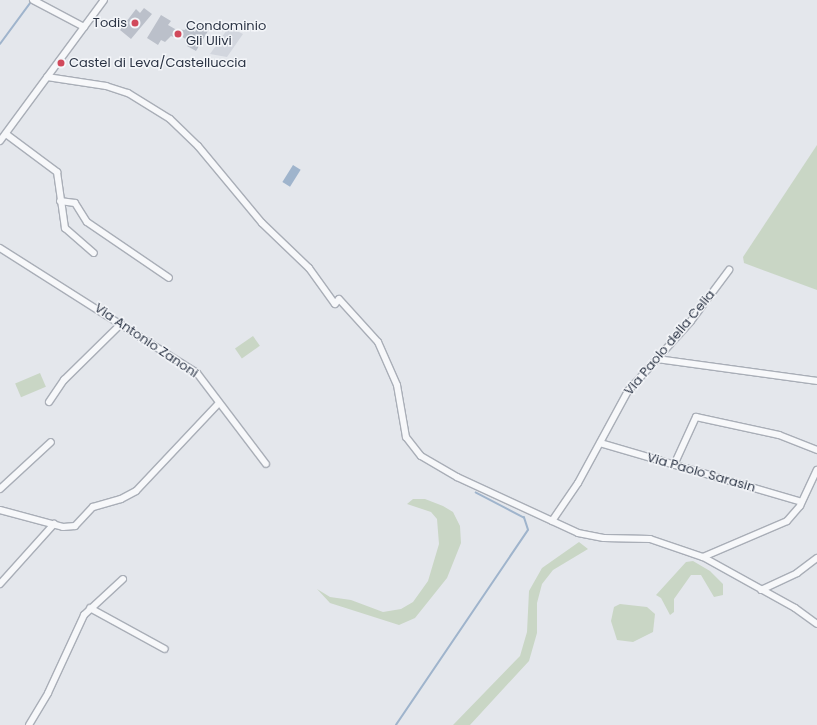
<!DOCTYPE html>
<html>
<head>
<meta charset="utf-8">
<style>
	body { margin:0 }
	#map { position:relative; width:817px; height:725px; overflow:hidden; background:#e4e7ec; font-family:Poppins,sans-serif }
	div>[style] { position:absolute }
	.built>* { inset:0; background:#d2d6de }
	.green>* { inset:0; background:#c9d6c5; transform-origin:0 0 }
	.water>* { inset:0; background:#9fb4cc; transform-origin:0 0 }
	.stream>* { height:1.5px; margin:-0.75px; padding:0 0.75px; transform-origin:0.75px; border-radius:0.75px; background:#9fb4cc }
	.building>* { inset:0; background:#bbc0ca }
	.roads { filter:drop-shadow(1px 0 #a9aeb7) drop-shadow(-1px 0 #a9aeb7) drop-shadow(0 1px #a9aeb7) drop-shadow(0 -1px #a9aeb7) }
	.minor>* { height:6px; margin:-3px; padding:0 3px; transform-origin:3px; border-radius:3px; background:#f7f8fa }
	.dots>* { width:11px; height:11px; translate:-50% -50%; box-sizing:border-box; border:2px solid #f4f6f9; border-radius:50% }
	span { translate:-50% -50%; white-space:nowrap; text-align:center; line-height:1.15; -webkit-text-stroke:3px #f4f6f9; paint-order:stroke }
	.poi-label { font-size:13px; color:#2b3445 }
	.right { translate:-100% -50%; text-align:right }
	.left { translate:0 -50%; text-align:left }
	.street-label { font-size:13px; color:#2b3445 }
</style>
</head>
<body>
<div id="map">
	<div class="built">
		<i style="clip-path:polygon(229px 27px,243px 34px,227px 57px,210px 54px)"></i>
	</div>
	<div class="green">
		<i style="clip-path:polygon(817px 145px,817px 290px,744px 263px,743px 257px)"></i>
		<i style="left:253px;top:336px;width:12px;height:22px;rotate:55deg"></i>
		<i style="left:40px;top:373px;width:15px;height:27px;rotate:67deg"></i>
		<i style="clip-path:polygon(413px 499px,425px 499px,443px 506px,453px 512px,460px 526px,461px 543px,447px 578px,415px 618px,399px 625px,330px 603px,317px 589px,330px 597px,351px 600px,383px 612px,401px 609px,413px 602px,428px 581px,439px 544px,437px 519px,431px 512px,407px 504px)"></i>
		<i style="clip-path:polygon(579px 542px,588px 549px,553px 570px,542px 584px,537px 603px,537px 633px,529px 661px,470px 725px,453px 725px,520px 656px,527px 632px,529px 591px,542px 568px)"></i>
		<i style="clip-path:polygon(693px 561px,710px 571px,723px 584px,723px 595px,714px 597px,701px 575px,691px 575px,674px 599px,674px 612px,670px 615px,661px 598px,656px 595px,686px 562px)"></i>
		<i style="clip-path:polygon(620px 604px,647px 607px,655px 614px,653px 632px,633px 642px,617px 640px,611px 621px,614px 607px)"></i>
	</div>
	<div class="water">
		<i style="left:293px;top:165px;width:9px;height:20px;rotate:32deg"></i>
	</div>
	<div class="stream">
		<i style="left:0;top:44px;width:52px;rotate:-53.6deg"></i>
		<i style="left:396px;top:725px;width:235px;rotate:-55.9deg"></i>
		<i style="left:528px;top:530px;width:13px;rotate:-108deg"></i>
		<i style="left:524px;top:518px;width:54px;rotate:-152.5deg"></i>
	</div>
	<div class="building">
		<i style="clip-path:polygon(144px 8px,152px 14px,131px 39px,120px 30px,136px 9px,140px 13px)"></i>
		<i style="clip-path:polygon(161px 15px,171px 21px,168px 25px,175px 29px,185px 30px,187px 27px,195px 32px,199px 25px,208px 31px,196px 51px,187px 46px,190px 42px,181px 36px,179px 39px,171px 36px,165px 42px,161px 40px,158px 45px,147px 38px)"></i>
	</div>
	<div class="roads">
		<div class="minor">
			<i style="left:33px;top:0;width:58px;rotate:27.9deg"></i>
			<i style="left:47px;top:77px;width:60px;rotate:8.7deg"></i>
			<i style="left:106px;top:86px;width:23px;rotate:18deg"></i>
			<i style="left:128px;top:93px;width:49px;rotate:31.8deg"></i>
			<i style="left:170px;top:119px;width:39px;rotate:44deg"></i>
			<i style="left:198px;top:146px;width:100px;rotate:50.3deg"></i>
			<i style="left:262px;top:223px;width:65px;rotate:43.8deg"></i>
			<i style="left:309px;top:268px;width:44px;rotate:54.2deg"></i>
			<i style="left:335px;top:304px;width:6px;rotate:-51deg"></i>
			<i style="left:339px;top:299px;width:58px;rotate:47.8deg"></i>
			<i style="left:378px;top:342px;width:47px;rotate:66.2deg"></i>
			<i style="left:397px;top:385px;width:53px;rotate:80.2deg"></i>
			<i style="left:406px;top:437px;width:24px;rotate:52deg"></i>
			<i style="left:421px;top:456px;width:42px;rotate:30.3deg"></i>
			<i style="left:457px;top:477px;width:133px;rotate:24.8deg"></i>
			<i style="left:578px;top:533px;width:26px;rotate:11deg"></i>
			<i style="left:604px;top:538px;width:46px;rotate:1.2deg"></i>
			<i style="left:650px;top:539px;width:56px;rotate:18.8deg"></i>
			<i style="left:703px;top:557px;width:105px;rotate:29deg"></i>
			<i style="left:795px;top:608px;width:27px;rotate:36deg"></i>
			<i style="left:6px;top:134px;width:64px;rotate:36.7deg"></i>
			<i style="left:57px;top:172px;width:57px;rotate:81.9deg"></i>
			<i style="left:65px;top:228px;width:38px;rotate:41deg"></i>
			<i style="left:0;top:141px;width:175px;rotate:-53.6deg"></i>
			<i style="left:60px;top:201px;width:15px;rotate:8deg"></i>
			<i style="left:75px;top:203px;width:22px;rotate:58deg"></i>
			<i style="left:87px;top:222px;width:99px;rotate:34.3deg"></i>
			<i style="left:0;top:248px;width:233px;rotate:32.4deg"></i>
			<i style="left:197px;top:373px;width:114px;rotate:52.8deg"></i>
			<i style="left:657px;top:359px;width:162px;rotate:7.8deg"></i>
			<i style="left:49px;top:402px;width:27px;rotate:-56deg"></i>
			<i style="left:64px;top:380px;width:80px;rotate:-44.5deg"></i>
			<i style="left:600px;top:443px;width:210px;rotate:16.3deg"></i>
			<i style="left:674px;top:465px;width:53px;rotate:-65.4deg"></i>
			<i style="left:696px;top:417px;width:85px;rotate:12.2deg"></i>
			<i style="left:779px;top:435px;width:41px;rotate:21.5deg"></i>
			<i style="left:0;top:489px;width:69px;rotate:-42.7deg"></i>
			<i style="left:0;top:510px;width:65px;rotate:15.1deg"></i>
			<i style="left:63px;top:527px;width:12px;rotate:-5deg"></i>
			<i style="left:75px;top:526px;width:26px;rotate:-47deg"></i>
			<i style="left:93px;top:507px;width:29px;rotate:-16deg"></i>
			<i style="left:121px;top:499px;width:17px;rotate:-28deg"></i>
			<i style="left:136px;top:491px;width:121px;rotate:-46.7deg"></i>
			<i style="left:552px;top:521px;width:46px;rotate:-55.6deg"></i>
			<i style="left:578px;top:483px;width:105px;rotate:-61.5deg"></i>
			<i style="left:628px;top:391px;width:94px;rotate:-48deg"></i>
			<i style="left:691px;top:321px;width:64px;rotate:-53.3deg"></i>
			<i style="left:703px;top:557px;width:91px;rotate:-23.2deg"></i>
			<i style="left:787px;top:521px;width:20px;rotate:-49deg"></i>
			<i style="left:800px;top:506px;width:40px;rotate:-65deg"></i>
			<i style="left:0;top:584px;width:81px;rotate:-48deg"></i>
			<i style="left:761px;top:590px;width:40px;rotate:-25deg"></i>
			<i style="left:797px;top:573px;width:25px;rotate:-37deg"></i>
			<i style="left:90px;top:608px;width:85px;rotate:28.7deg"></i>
			<i style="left:29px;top:725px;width:37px;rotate:-59deg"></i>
			<i style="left:48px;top:693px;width:86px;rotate:-65.2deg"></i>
			<i style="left:84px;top:615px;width:53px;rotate:-42.7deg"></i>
		</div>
	</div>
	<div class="dots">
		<i style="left:135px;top:23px;background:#d1495b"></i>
		<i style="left:178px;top:34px;background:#d1495b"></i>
		<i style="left:61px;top:63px;background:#d1495b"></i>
	</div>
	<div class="poi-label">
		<span class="right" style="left:127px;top:23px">Todis</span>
		<span class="left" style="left:186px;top:34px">Condominio<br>Gli Ulivi</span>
		<span class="left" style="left:69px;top:63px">Castel di Leva/Castelluccia</span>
	</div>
	<div class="street-label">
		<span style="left:146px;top:341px;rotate:34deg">Via Antonio Zanoni</span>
		<span style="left:670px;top:343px;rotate:-50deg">Via Paolo della Celia</span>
		<span style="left:701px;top:473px;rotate:16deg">Via Paolo Sarasin</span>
	</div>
</div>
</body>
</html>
